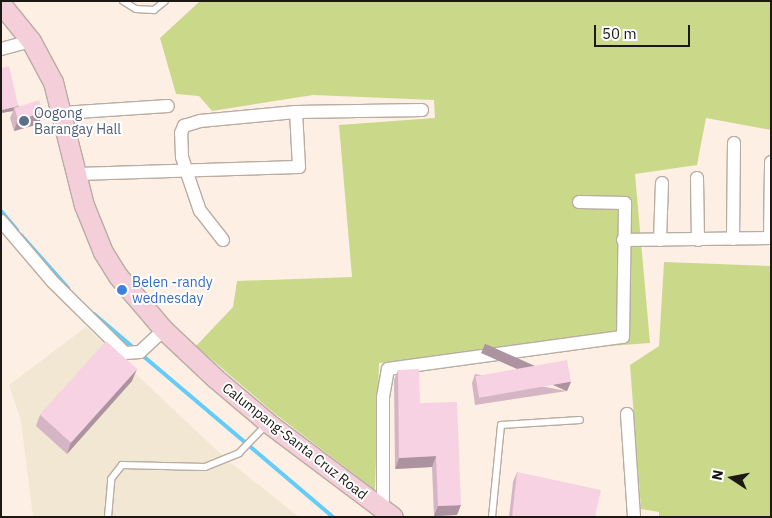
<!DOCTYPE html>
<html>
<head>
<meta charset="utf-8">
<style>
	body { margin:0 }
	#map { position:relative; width:772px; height:518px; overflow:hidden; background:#feefe4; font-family:"IBM Plex Sans",sans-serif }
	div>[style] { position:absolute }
	.industrial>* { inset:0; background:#f2e7d2 }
	.green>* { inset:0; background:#c9d989 }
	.stream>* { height:4px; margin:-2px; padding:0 2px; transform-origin:2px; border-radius:2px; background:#64ccf8 }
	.roads { filter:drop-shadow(1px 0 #b9aca1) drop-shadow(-1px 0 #b9aca1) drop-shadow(0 1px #b9aca1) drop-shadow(0 -1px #b9aca1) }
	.lane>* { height:6px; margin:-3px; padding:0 3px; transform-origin:3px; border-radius:3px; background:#fff }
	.street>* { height:12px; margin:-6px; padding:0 6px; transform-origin:6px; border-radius:6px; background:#fff }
	.secondary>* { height:19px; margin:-9.5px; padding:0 9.5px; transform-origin:9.5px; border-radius:9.5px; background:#f4cfda }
	.wall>* { inset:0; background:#d4b5c3 }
	.shaded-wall>* { inset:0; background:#ad939f; transform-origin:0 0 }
	.building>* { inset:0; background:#f7d2e3; transform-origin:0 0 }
	.dots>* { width:14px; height:14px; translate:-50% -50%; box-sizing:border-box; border:2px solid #fff; border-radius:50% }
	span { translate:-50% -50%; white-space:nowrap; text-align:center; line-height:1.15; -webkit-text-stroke:4px #fff; paint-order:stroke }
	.service-label { font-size:14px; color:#4e5e75 }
	.left { translate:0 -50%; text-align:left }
	.shop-label { font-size:14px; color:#366cbe }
	.street-label { font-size:14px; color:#1c1814 }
	.frame { position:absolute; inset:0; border:2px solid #1c1814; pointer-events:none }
	.north { position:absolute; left:707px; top:453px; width:50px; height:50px; -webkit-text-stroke:4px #fff; paint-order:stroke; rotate:281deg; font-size:14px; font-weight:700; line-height:20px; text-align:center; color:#1c1814 }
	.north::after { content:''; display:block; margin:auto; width:18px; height:22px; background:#1c1814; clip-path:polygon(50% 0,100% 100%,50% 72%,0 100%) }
	.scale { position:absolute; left:594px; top:25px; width:96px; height:22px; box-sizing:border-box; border:2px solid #1c1814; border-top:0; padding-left:6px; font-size:15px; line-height:18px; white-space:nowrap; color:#1c1814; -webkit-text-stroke:4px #fff; paint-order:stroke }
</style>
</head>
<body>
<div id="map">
	<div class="industrial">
		<i style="clip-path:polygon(86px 327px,226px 459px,299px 517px,33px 517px,21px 421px,9px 385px)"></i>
	</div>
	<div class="green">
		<i style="clip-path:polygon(200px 1px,771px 1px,771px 130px,706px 118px,697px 165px,635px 174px,650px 343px,379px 363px,375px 490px,274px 413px,196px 346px,233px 307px,237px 281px,352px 277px,339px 125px,435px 118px,434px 100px,313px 95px,212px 111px,199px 96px,176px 94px,160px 38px)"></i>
		<i style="clip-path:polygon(664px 262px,771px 266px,771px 517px,659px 517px,659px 512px,641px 509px,630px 365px,659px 346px)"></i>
	</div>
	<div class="stream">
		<i style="left:1px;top:211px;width:25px;rotate:50deg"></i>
		<i style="left:21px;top:235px;width:71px;rotate:48.4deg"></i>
		<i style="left:94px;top:314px;width:54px;rotate:40.5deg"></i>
		<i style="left:142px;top:355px;width:250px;rotate:40.3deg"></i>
	</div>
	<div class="roads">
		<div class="lane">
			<i style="left:123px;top:1px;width:15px;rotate:32deg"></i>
			<i style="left:136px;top:9px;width:18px;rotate:3deg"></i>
			<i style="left:154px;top:10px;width:14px;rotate:-39deg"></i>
			<i style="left:108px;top:517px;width:38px;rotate:-85deg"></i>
			<i style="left:111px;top:479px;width:18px;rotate:-52deg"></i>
			<i style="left:122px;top:465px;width:83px;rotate:1.4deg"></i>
			<i style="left:205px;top:467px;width:37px;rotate:-22deg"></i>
			<i style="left:239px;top:453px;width:40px;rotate:-46deg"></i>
			<i style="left:492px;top:517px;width:92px;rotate:-84.4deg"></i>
			<i style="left:501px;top:425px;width:79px;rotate:-3.6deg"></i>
		</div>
		<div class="street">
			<i style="left:1px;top:49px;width:31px;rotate:-15deg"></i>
			<i style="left:62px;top:113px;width:106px;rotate:-3.8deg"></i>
			<i style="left:76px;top:174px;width:223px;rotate:-1.8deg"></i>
			<i style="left:299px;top:167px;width:55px;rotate:-93.1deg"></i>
			<i style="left:697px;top:178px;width:62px;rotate:89.1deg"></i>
			<i style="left:1px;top:221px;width:80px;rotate:49.6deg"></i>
			<i style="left:53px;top:282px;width:101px;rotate:44.6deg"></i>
			<i style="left:125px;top:353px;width:15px;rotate:-4deg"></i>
			<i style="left:140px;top:352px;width:33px;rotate:-43deg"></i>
			<i style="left:770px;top:238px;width:76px;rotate:-89.2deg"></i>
			<i style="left:733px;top:239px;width:96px;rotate:-89.4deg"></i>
			<i style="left:223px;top:240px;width:37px;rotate:-128deg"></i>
			<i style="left:200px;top:211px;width:40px;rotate:-108.9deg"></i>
			<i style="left:187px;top:173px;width:17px;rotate:-107deg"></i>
			<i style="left:182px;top:157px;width:24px;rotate:-92deg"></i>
			<i style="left:181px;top:133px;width:8px;rotate:-67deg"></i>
			<i style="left:184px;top:126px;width:17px;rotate:-17deg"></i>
			<i style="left:200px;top:121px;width:96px;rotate:-5.4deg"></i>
			<i style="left:296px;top:112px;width:126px;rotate:-0.9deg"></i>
			<i style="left:623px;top:240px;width:148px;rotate:-0.8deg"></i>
			<i style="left:660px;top:240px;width:57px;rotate:-88deg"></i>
			<i style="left:627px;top:414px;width:103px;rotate:86.1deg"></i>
			<i style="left:383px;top:509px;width:112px;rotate:-90deg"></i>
			<i style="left:383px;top:397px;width:28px;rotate:-80deg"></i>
			<i style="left:388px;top:369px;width:237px;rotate:-7.8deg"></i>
			<i style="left:623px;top:337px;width:134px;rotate:-89.1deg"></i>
			<i style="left:625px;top:203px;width:46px;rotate:-178.8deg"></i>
		</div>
		<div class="secondary">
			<i style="left:1px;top:4px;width:48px;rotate:51deg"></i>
			<i style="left:31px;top:41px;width:47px;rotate:61.8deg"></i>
			<i style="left:53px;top:82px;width:127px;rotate:75.9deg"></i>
			<i style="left:84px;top:205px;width:51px;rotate:68deg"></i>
			<i style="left:103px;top:252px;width:28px;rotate:58deg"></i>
			<i style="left:118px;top:276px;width:71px;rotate:49.6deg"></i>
			<i style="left:164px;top:330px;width:70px;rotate:43.3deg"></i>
			<i style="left:215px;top:378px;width:70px;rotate:40.3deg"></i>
			<i style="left:268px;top:423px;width:156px;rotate:36.9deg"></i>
		</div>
	</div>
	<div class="wall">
		<i style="clip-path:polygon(18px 105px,39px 124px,14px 131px,10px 118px,13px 111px,1px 113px)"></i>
		<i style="clip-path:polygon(398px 370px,420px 403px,457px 515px,434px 516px,432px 467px,395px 469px,394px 380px)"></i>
		<i style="clip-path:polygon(475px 374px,567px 391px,475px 405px,472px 383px)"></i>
		<i style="clip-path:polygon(132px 381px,67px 454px,36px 426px,40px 415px)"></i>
		<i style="clip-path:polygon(517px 472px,595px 517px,509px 517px,513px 482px)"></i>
	</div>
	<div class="shaded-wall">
		<i style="clip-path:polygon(14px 107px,13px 111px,1px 113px,1px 110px)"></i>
		<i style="clip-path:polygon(43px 112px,39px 124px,14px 131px,18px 119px)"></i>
		<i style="clip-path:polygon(137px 369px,132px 381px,67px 454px,71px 442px)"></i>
		<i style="left:571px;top:382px;width:10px;height:94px;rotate:114deg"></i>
		<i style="clip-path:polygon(436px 456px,432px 467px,395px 469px,399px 458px)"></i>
		<i style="clip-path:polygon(461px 505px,457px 515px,434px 516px,438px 506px)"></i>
	</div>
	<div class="building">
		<i style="clip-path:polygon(9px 66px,18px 105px,14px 106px,14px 107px,1px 110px,1px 68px)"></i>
		<i style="left:39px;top:100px;width:13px;height:26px;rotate:72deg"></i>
		<i style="left:106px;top:341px;width:42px;height:99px;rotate:42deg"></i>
		<i style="left:567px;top:360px;width:22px;height:93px;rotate:80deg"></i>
		<i style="clip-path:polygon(419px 369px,420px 403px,457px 402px,461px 505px,438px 506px,436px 456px,399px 458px,398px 370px)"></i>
		<i style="clip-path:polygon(517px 472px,601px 490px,595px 517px,512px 517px)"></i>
	</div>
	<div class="dots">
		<i style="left:24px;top:121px;background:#5c6f8a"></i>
		<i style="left:122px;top:290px;background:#3f7fe0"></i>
	</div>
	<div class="service-label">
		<span class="left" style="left:34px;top:121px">Oogong<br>Barangay Hall</span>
	</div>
	<div class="shop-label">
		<span class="left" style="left:132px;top:290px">Belen -randy<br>wednesday</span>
	</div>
	<div class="street-label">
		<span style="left:295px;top:441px;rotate:38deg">Calumpang-Santa Cruz Road</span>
	</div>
	<div class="frame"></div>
	<div class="north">N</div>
	<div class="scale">50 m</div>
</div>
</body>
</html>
